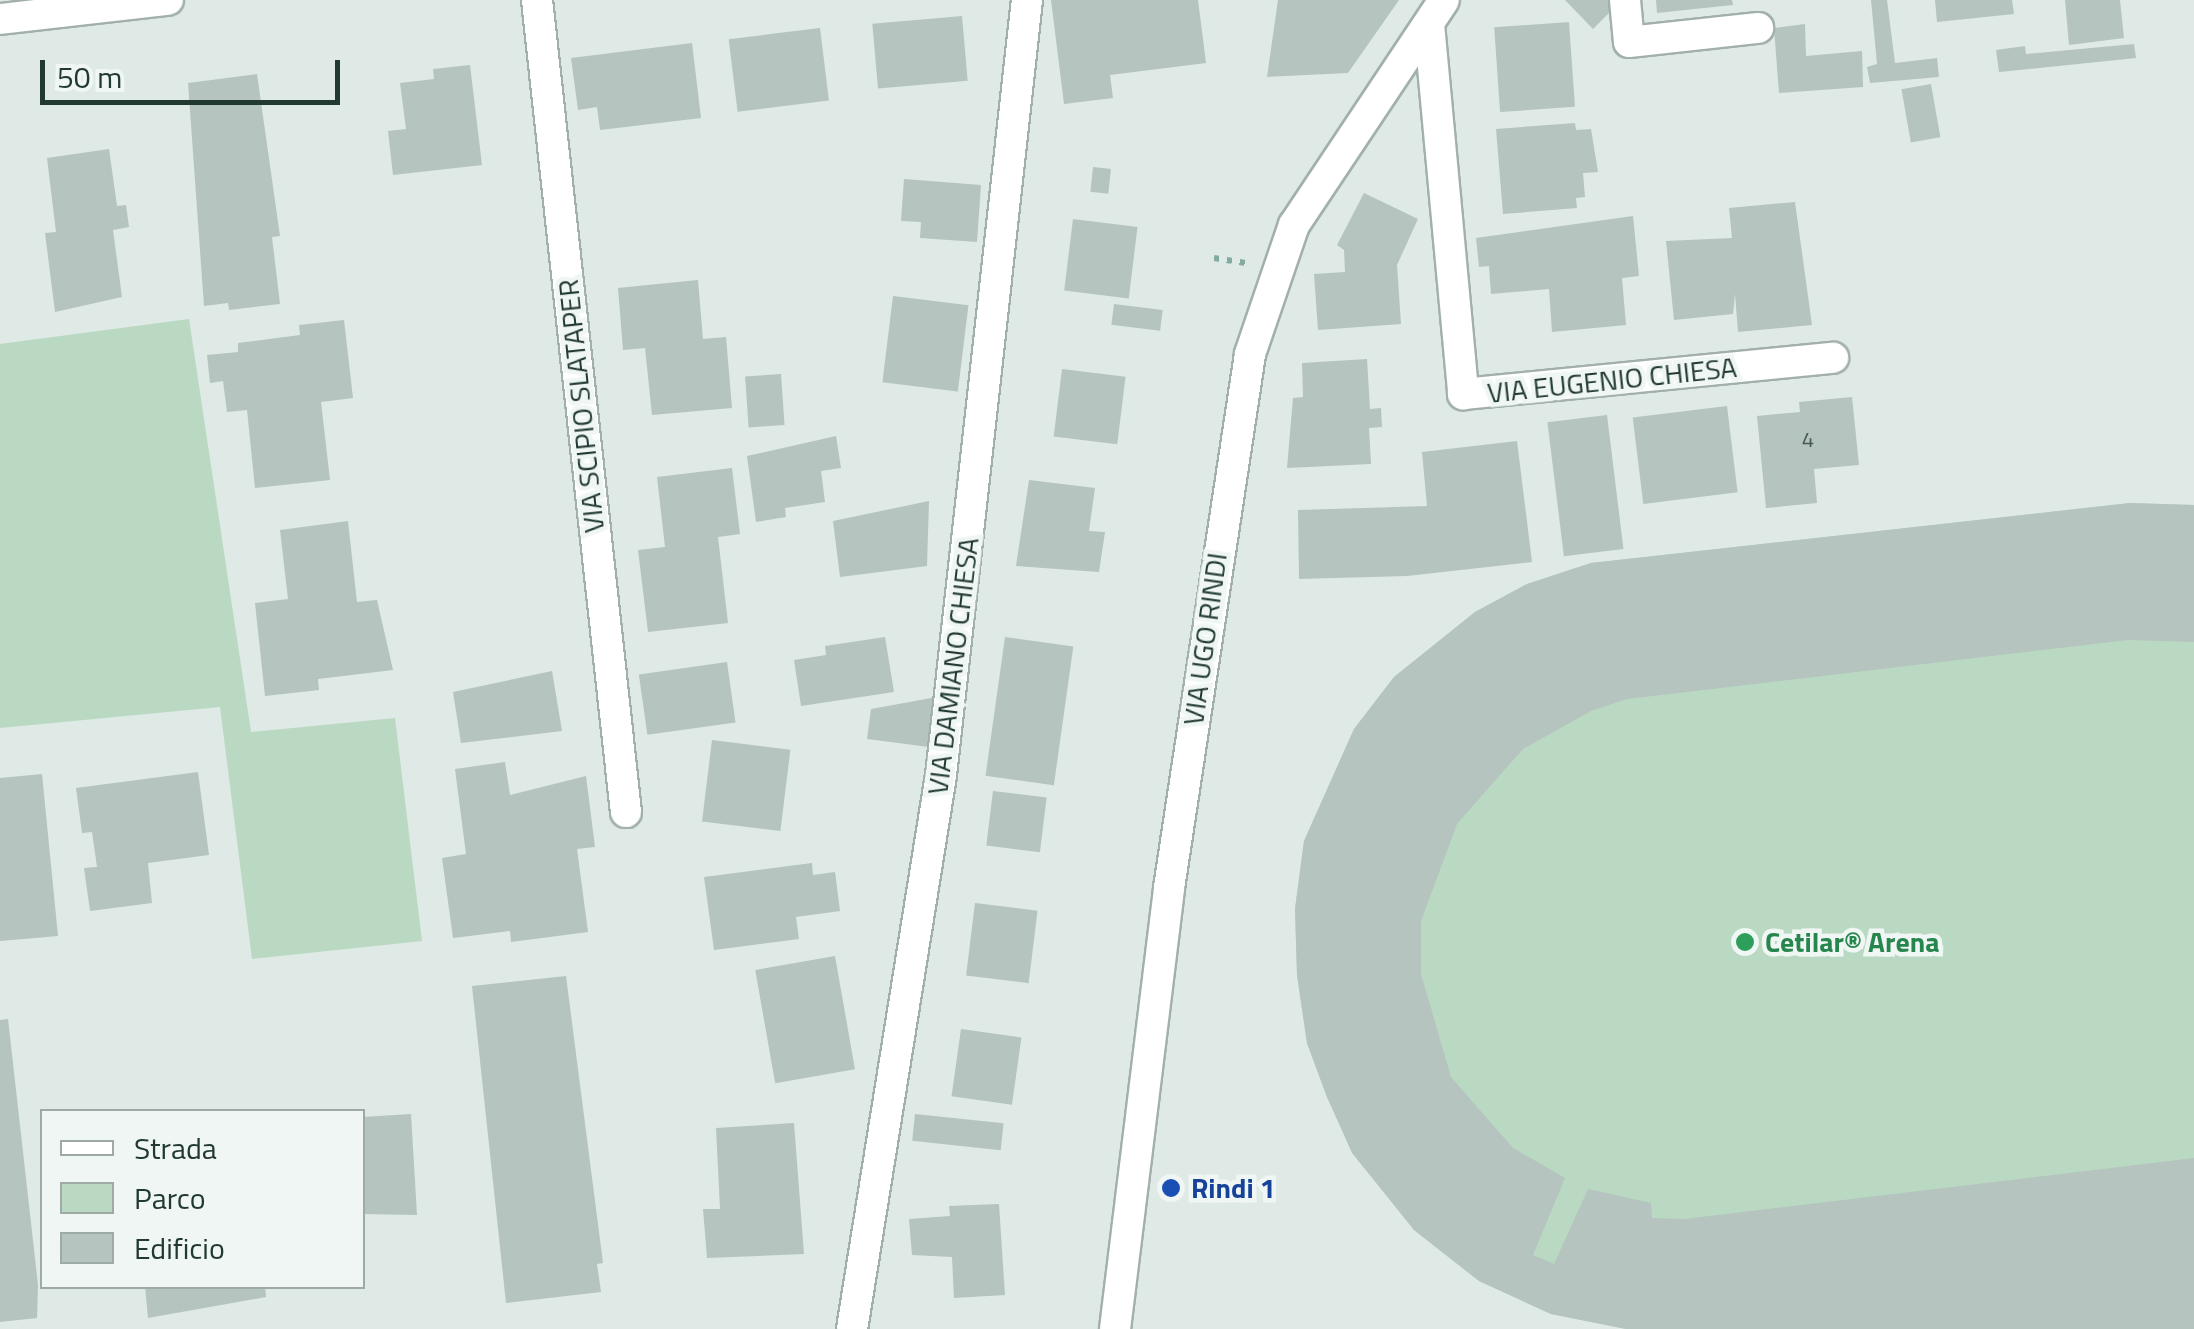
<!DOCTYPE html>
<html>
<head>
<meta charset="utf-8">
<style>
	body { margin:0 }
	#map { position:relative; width:2194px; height:1329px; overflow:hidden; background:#dfe9e5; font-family:"Titillium Web",sans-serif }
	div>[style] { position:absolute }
	.green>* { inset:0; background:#b9d9c3 }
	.building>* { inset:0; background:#b5c4be; transform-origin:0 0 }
	.path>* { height:6px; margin-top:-3px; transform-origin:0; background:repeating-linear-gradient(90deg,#81aba0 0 5px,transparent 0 13px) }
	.roads { filter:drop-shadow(2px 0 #a2b0ac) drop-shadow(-2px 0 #a2b0ac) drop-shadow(0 2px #a2b0ac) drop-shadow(0 -2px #a2b0ac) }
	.minor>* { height:30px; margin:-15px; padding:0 15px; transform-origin:15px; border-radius:15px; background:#fff }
	.dots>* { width:28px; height:28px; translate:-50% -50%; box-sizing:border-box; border:5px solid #eff6f3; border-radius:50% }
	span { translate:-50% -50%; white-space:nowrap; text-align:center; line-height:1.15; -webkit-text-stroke:9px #eff6f3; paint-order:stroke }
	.number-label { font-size:22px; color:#465b56 }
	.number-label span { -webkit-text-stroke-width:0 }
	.street-label { font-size:28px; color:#213833 }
	.leisure-label { font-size:28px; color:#27864d; font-weight:700 }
	.left { translate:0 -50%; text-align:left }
	.transit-label { font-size:28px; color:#164399; font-weight:700 }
	.legend { position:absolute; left:40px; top:1109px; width:325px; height:180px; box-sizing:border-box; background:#eff6f3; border:2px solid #9daaa6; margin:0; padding:12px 18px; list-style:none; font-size:30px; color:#213833 }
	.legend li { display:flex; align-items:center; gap:20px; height:50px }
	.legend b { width:50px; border:2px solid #9daaa6 }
	.scale { position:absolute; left:40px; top:60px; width:300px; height:45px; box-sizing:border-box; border:5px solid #213833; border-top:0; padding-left:12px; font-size:30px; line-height:35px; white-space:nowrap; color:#213833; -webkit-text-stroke:8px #eff6f3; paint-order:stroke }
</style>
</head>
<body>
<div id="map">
	<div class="green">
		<i style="clip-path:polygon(189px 319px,251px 732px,395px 718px,422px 941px,252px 959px,220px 707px,0 728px,0 344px)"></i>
		<i style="clip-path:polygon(2130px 503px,2194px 505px,2194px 1329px,1626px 1329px,1551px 1314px,1479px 1281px,1414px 1230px,1353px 1153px,1327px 1097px,1307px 1043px,1297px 975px,1295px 909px,1304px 841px,1354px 729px,1394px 677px,1475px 612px,1527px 584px,1591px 563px)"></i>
	</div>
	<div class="building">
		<i style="clip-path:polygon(1051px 0,1198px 0,1206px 63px,1110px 75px,1113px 98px,1064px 104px)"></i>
		<i style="clip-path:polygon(1278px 0,1399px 0,1348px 73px,1267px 77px)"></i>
		<i style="clip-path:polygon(1565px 0,1610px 0,1612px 10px,1593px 29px)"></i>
		<i style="clip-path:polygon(1656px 0,1732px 0,1733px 5px,1657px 13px)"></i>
		<i style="clip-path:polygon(1871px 0,1887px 0,1895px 63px,1937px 58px,1939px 77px,1870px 83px,1867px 67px,1877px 64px)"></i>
		<i style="clip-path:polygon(1935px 0,2012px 0,2014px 14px,1937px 22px)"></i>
		<i style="clip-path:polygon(2065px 0,2120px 0,2124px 38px,2069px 45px)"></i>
		<i style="left:962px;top:16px;width:65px;height:90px;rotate:85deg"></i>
		<i style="left:1569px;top:22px;width:85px;height:75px;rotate:86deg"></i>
		<i style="clip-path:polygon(1805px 24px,1806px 56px,1862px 51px,1863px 87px,1779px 93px,1774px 28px)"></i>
		<i style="left:820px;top:28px;width:73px;height:92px;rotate:83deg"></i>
		<i style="clip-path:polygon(692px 43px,701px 118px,600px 130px,597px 107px,578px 110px,571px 58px)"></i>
		<i style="clip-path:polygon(2134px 44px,2136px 58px,1999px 72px,1996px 50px,2025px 46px,2026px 54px)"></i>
		<i style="clip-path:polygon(470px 65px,482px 165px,393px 175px,388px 131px,406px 129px,400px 83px,434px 79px,433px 69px)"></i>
		<i style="clip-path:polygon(257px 74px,280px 236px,272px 237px,280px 304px,229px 310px,228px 303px,204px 306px,188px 83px)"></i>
		<i style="left:1931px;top:84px;width:54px;height:30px;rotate:80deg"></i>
		<i style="clip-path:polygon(1575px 123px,1576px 130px,1591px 129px,1598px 172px,1583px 173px,1585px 197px,1576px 198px,1577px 208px,1503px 214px,1496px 129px)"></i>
		<i style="clip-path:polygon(109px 149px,117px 206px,126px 205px,129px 227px,113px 230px,122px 297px,55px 312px,45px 233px,56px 232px,47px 158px)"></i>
		<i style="left:1093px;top:167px;width:18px;height:25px;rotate:6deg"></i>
		<i style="clip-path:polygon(904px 179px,981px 185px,977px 242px,920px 238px,921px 222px,901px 221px)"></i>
		<i style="clip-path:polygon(1364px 193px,1418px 219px,1397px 265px,1401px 324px,1318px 330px,1314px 274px,1345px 272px,1344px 250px,1337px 245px)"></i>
		<i style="clip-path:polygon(1795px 202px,1812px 325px,1738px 332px,1735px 294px,1733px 314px,1674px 320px,1666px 241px,1732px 238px,1729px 208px)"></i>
		<i style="clip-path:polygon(1633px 216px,1639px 276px,1622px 278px,1626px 325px,1552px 332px,1549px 289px,1491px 294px,1489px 266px,1479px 267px,1476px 238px)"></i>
		<i style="left:1073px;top:219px;width:65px;height:72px;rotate:7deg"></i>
		<i style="clip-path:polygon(698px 280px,703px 339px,726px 337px,732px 408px,652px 415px,645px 348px,623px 350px,618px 288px)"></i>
		<i style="left:893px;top:296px;width:76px;height:87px;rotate:7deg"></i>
		<i style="left:1114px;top:304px;width:49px;height:21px;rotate:7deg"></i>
		<i style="clip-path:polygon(344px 320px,353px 398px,321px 402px,330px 480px,255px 488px,247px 410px,227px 412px,223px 381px,210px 383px,207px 355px,238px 352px,238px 343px,300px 335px,299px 325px)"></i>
		<i style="clip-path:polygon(1367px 359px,1370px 409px,1381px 408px,1382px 427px,1369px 428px,1371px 464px,1287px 468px,1293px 398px,1303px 397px,1302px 363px)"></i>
		<i style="left:1062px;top:369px;width:64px;height:68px;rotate:7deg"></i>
		<i style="left:781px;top:374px;width:51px;height:36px;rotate:86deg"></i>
		<i style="clip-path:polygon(1852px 397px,1859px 465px,1814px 469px,1817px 503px,1766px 508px,1757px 416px,1800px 412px,1799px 402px)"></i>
		<i style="left:1727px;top:406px;width:87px;height:95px;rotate:83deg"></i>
		<i style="left:1607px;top:415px;width:135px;height:60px;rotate:83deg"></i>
		<i style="clip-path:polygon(836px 436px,841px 468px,821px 471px,825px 502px,785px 508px,786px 517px,756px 522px,747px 456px)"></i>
		<i style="clip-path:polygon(1517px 441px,1532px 562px,1407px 576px,1299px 579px,1298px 510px,1427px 506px,1422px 452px)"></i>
		<i style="clip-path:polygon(732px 468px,740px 534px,718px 537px,728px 623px,648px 632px,638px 550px,665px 547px,657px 477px)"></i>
		<i style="clip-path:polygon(1029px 480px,1095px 488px,1089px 531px,1105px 532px,1099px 572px,1016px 566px)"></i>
		<i style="clip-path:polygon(929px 501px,927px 566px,840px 577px,833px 521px)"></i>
		<i style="clip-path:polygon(2130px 503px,2194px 505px,2194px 642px,2128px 640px,1627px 699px,1591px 711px,1523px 749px,1457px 824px,1421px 921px,1421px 974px,1451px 1077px,1513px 1148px,1565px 1178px,1533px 1255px,1554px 1264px,1588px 1189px,1651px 1203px,1652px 1218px,1684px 1219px,2194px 1158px,2194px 1329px,1626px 1329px,1551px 1314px,1479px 1281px,1414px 1230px,1352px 1153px,1327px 1097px,1307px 1043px,1297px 975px,1295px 909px,1304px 841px,1354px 729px,1394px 677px,1475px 612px,1527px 584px,1591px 563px)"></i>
		<i style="clip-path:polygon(348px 521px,357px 602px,377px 600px,393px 670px,318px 679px,319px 690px,265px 696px,255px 603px,288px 599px,280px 530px)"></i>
		<i style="clip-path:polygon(885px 637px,894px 692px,801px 706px,794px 660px,826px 655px,825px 646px)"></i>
		<i style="left:1005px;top:637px;width:69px;height:140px;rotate:8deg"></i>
		<i style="left:727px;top:662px;width:61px;height:89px;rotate:82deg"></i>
		<i style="clip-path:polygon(552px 671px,562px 731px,461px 743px,453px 692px)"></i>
		<i style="clip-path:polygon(937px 697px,929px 747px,867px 739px,871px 709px)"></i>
		<i style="left:712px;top:740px;width:79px;height:82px;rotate:7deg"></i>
		<i style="clip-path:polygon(505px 762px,510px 795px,586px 776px,595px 847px,577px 849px,588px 932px,511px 942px,510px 931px,453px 938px,442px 858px,466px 854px,455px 769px)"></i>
		<i style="clip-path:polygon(198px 772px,209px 855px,148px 863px,152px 903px,90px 911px,84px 868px,97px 867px,92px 832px,82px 833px,76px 788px)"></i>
		<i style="clip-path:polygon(42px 774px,58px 936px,0 941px,0 778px)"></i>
		<i style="left:993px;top:791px;width:54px;height:55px;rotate:7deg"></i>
		<i style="clip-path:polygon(812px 863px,813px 875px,835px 872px,840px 911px,796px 917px,799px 939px,714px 950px,704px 877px)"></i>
		<i style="left:975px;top:903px;width:63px;height:73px;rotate:7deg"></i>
		<i style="left:835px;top:956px;width:115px;height:81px;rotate:80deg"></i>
		<i style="clip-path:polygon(566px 976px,603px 1263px,597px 1264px,601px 1292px,506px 1303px,472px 986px)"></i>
		<i style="clip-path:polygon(8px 1019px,38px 1285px,37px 1318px,0 1322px,0 1020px)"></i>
		<i style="left:961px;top:1029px;width:61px;height:68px;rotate:8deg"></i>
		<i style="clip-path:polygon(411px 1114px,417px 1215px,362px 1214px,362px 1117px)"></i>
		<i style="left:915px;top:1114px;width:89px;height:27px;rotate:6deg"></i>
		<i style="clip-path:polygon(794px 1123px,804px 1254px,707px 1258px,703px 1209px,720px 1209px,716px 1128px)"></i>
		<i style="clip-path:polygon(999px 1204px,1005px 1295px,954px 1298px,952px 1257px,912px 1255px,909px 1219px,950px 1216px,949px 1206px)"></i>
		<i style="clip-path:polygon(145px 1286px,265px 1286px,266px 1297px,148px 1318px)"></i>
	</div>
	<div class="path">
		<i style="left:1214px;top:258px;width:32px;rotate:9deg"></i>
	</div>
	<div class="roads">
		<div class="minor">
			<i style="left:537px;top:0;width:817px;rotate:83.75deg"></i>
			<i style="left:1625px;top:0;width:42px;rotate:84.6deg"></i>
			<i style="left:1629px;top:42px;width:130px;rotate:-6.2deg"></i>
			<i style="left:0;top:19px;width:169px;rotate:-6.5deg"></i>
			<i style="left:1429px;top:24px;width:372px;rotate:84.7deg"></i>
			<i style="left:1463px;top:394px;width:372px;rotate:-5.6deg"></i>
			<i style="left:852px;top:1329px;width:561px;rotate:-80.87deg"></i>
			<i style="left:941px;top:775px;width:780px;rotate:-83.67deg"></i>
			<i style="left:1115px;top:1329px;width:444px;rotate:-83deg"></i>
			<i style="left:1169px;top:888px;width:540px;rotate:-81.37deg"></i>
			<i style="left:1250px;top:354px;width:136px;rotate:-71.2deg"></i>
			<i style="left:1294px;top:225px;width:270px;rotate:-56.3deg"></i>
		</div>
	</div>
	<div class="dots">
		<i style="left:1745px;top:942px;background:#2e9e5b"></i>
		<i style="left:1171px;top:1188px;background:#1a4fb4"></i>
	</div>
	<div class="number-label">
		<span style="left:1808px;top:440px">4</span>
	</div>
	<div class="street-label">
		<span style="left:1612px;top:380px;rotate:-6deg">VIA EUGENIO CHIESA</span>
		<span style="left:581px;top:406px;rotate:-96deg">VIA SCIPIO SLATAPER</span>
		<span style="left:1205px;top:639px;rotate:-82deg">VIA UGO RINDI</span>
		<span style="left:953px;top:666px;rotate:-83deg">VIA DAMIANO CHIESA</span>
	</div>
	<div class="leisure-label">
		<span class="left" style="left:1765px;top:942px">Cetilar® Arena</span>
	</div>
	<div class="transit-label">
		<span class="left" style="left:1191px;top:1188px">Rindi 1</span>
	</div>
	<ul class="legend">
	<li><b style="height:12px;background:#fff"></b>Strada</li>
	<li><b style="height:28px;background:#b9d9c3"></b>Parco</li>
	<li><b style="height:28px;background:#b5c4be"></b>Edificio</li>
	</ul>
	<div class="scale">50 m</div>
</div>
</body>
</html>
